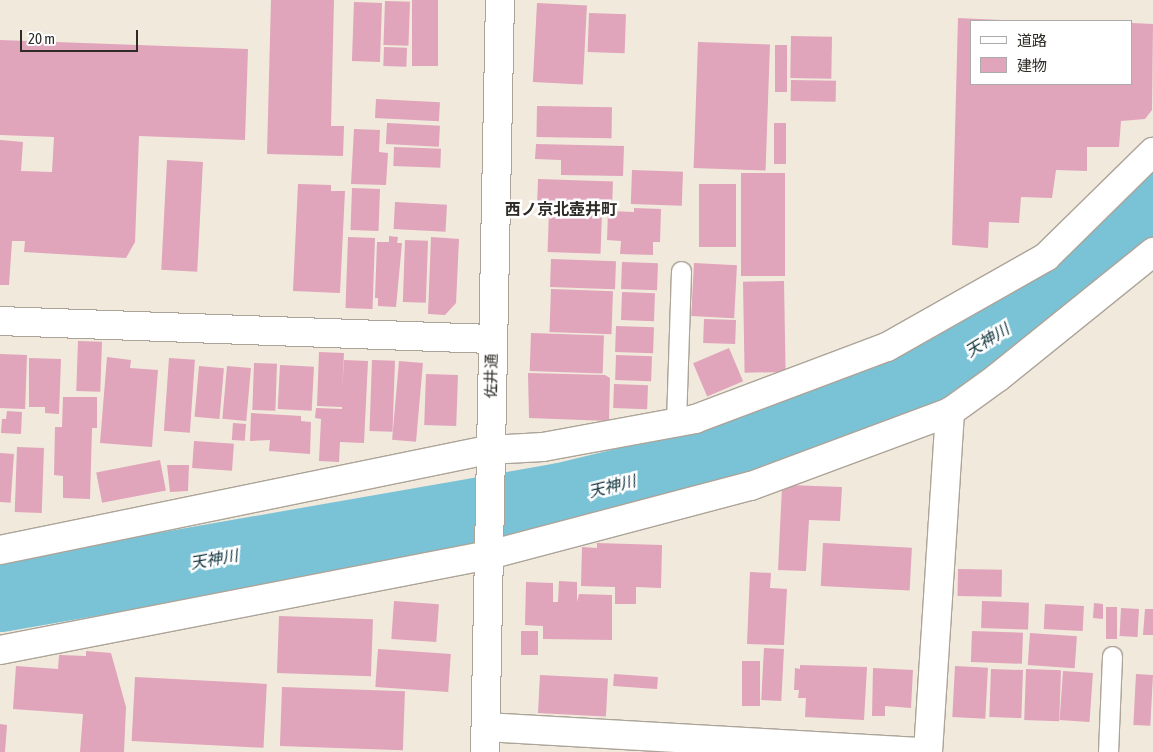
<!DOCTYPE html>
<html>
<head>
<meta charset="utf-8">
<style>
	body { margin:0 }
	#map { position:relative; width:1153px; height:752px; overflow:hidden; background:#f1e9dc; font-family:"Asap Condensed","Noto Sans JP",sans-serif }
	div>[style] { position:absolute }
	.river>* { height:71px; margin:-35.5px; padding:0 35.5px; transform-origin:35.5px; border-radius:35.5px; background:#7ac2d6 }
	.building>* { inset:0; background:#e0a4bb; transform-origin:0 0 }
	.roads { filter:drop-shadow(1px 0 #aca498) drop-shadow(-1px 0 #aca498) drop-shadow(0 1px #aca498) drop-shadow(0 -1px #aca498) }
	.lane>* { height:19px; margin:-9.5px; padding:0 9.5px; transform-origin:9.5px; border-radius:9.5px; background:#fff }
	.street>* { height:28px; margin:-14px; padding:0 14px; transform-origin:14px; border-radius:14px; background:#fff }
	.secondary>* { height:28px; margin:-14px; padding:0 14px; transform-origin:14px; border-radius:14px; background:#fff }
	span { translate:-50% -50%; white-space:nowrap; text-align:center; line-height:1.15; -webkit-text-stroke:5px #fff; paint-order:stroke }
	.street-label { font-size:15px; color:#2f2c27 }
	.neighbourhood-label { font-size:16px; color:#2f2c27; font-weight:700 }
	.water-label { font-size:16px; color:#13363f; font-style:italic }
	.legend { position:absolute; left:970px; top:20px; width:162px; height:65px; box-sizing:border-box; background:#fff; border:1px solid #acaba9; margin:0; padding:6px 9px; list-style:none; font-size:15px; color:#2f2c27 }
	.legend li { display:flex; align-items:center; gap:10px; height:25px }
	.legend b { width:25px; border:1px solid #acaba9 }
	.scale { position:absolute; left:20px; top:30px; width:118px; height:22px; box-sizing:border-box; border:2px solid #2f2c27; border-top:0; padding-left:6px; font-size:15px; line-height:18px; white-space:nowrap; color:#2f2c27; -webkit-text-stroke:4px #fff; paint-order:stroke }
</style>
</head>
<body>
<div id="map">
	<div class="river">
		<i style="left:0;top:596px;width:569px;rotate:-9.91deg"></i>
		<i style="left:561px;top:498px;width:170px;rotate:-13.6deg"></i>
		<i style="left:726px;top:458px;width:158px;rotate:-19.9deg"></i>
		<i style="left:875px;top:404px;width:149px;rotate:-29.3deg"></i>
		<i style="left:1005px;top:331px;width:197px;rotate:-41.3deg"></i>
	</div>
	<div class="building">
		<i style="clip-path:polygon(271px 0,334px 0,331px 126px,344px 126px,343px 156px,267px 154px)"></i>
		<i style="left:412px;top:0;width:26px;height:66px"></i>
		<i style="left:385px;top:1px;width:25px;height:44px;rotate:2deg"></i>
		<i style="left:354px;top:2px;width:28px;height:59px;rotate:2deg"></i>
		<i style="left:537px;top:3px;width:50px;height:79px;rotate:3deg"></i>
		<i style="left:589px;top:13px;width:37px;height:39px;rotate:2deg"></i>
		<i style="clip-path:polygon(958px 18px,1001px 20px,972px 21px,972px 84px,1132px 84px,1132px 23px,1153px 24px,1152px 110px,1145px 119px,1121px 121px,1119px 147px,1087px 147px,1087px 171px,1056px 170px,1052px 198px,1021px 197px,1019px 223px,989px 222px,988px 248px,952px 245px)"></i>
		<i style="left:791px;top:36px;width:41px;height:42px;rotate:1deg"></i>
		<i style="clip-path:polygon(0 40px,248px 49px,245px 140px,139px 136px,135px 242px,126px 258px,24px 252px,25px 241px,12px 241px,9px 285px,0 285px,0 140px,23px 142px,21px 171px,52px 172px,54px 137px,0 135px)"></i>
		<i style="left:698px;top:42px;width:72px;height:126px;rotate:2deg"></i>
		<i style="left:775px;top:45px;width:12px;height:47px"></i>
		<i style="left:384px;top:47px;width:23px;height:19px;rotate:2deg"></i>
		<i style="left:791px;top:80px;width:45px;height:21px;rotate:1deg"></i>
		<i style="left:376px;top:99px;width:64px;height:19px;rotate:3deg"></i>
		<i style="left:537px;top:106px;width:75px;height:31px;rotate:1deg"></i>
		<i style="left:387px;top:123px;width:53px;height:21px;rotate:3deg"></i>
		<i style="left:774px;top:123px;width:12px;height:41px"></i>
		<i style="clip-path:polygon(354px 129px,380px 130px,379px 152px,388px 153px,386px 185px,351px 184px)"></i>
		<i style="clip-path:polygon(536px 144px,624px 146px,623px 176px,561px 175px,561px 160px,535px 159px)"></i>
		<i style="left:394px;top:147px;width:47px;height:19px;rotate:2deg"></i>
		<i style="left:167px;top:160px;width:36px;height:110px;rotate:3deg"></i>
		<i style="left:632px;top:170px;width:51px;height:34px;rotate:2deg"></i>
		<i style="left:741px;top:173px;width:44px;height:103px"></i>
		<i style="left:538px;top:179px;width:75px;height:28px;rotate:2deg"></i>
		<i style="clip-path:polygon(298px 184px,331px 185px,331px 191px,345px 191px,340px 293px,293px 291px)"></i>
		<i style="left:699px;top:184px;width:37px;height:63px"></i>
		<i style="left:352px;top:188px;width:28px;height:42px;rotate:2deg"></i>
		<i style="left:395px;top:202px;width:52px;height:27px;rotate:3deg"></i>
		<i style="clip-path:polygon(634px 208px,661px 209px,660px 242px,653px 242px,653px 255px,620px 254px,621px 241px,607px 240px,608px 211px,634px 212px)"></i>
		<i style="left:549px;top:211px;width:53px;height:41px;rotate:2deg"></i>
		<i style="clip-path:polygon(389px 236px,398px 237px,397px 243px,402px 243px,396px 307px,378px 306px,378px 298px,375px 298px,377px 242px,389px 242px)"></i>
		<i style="left:348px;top:237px;width:27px;height:71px;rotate:2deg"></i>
		<i style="clip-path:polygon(431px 237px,459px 239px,456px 303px,445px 315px,428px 314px)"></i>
		<i style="left:405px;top:240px;width:23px;height:62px;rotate:2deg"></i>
		<i style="left:551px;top:259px;width:65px;height:28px;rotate:2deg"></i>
		<i style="left:622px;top:262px;width:36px;height:27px;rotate:2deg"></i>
		<i style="left:694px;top:263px;width:43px;height:53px;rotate:3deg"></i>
		<i style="left:784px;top:281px;width:91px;height:41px;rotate:89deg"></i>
		<i style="left:551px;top:289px;width:62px;height:43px;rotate:2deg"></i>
		<i style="left:622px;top:292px;width:33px;height:28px;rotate:2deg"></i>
		<i style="left:704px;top:319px;width:32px;height:24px;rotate:2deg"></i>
		<i style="left:616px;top:326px;width:38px;height:26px;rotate:2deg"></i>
		<i style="left:531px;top:333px;width:73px;height:38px;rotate:2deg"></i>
		<i style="left:78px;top:341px;width:24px;height:50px;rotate:2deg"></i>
		<i style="left:729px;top:348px;width:36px;height:39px;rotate:67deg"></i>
		<i style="clip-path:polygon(319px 352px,344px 353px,342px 391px,344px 360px,368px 361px,364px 443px,340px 442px,339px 462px,319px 461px,321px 419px,315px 418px,316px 408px,342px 409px,342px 407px,317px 406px)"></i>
		<i style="left:0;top:354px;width:27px;height:54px;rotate:2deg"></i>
		<i style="left:616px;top:355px;width:36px;height:25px;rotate:2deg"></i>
		<i style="clip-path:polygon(107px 357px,131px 360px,130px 368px,158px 370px,152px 447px,100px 443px)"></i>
		<i style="clip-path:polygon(29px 358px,61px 359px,59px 414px,45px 413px,45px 407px,29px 407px)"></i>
		<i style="left:169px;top:358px;width:26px;height:73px;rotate:4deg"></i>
		<i style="left:372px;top:360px;width:23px;height:71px;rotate:2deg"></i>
		<i style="left:399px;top:361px;width:24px;height:79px;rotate:5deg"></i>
		<i style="left:254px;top:363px;width:23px;height:47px;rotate:2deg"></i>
		<i style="left:280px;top:365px;width:34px;height:44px;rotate:3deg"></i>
		<i style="left:199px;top:366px;width:25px;height:51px;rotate:5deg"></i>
		<i style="left:227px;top:366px;width:24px;height:53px;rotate:5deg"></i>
		<i style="clip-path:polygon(528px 373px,605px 375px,610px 378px,609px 421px,529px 418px)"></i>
		<i style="left:426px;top:374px;width:32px;height:51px;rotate:2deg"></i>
		<i style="left:614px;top:384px;width:34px;height:24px;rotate:2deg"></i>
		<i style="clip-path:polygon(63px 397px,97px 397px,97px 428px,92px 428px,90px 499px,63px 498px,63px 476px,54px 475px,55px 427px,62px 427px)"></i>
		<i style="clip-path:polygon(7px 411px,22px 412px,21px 434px,1px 433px,2px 419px,6px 419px)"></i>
		<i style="clip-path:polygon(251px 413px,301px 416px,301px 421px,311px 422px,310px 454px,269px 451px,270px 440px,250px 441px)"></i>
		<i style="left:233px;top:423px;width:13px;height:17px;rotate:4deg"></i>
		<i style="left:194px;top:441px;width:40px;height:27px;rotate:4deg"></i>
		<i style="left:17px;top:447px;width:27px;height:65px;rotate:2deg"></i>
		<i style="left:0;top:453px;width:14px;height:49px;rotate:4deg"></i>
		<i style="left:160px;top:460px;width:31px;height:65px;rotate:79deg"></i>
		<i style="clip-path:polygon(167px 465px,189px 465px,188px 491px,170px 492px)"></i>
		<i style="clip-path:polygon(788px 485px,842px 487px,840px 521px,809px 520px,806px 571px,778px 570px,782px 487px)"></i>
		<i style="clip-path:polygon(597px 543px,662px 545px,661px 588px,636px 587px,636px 604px,615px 604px,615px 587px,581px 586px,582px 547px,597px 548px)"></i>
		<i style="left:823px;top:543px;width:89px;height:43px;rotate:3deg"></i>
		<i style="left:958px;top:569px;width:44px;height:27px;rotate:1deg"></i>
		<i style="clip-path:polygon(750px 572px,771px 573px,770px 588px,787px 589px,784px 645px,747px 644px)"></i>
		<i style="clip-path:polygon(559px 581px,577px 582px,577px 602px,579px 594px,612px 595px,612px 640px,543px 639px,543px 626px,525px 625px,526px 582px,553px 583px,553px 602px,558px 602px)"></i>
		<i style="left:394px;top:601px;width:45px;height:38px;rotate:4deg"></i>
		<i style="left:982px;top:601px;width:47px;height:27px;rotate:2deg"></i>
		<i style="clip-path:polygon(1094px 603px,1103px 604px,1103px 619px,1093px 618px)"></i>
		<i style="left:1045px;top:604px;width:39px;height:25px;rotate:3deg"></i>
		<i style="left:1106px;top:607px;width:11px;height:32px"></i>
		<i style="left:1121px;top:608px;width:18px;height:28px;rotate:3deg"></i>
		<i style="clip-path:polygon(1145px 609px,1153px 609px,1153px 635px,1143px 635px)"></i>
		<i style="left:279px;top:616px;width:94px;height:57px;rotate:2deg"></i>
		<i style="left:521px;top:631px;width:17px;height:24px"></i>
		<i style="left:972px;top:631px;width:51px;height:31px;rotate:2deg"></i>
		<i style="left:1030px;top:633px;width:47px;height:32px;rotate:4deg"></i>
		<i style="left:764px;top:648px;width:20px;height:52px;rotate:3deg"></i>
		<i style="left:378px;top:649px;width:73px;height:38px;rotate:4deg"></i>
		<i style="clip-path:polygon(86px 651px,111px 653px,126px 707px,124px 752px,80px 752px,83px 714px,13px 709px,16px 666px,58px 669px,59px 655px,86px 656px)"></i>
		<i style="left:742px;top:661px;width:18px;height:45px"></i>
		<i style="clip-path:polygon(800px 665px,867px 667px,864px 720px,805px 717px,806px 698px,798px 698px,799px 690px,794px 690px,795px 668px,800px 669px)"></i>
		<i style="left:955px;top:666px;width:33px;height:51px;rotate:3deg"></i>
		<i style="clip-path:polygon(873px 668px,913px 670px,911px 708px,885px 706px,885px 716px,872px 716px)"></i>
		<i style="left:991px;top:669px;width:32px;height:48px;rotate:2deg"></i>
		<i style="left:1026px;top:669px;width:35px;height:51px;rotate:2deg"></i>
		<i style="left:1063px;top:671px;width:30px;height:49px;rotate:4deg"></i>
		<i style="left:614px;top:674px;width:44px;height:12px;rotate:4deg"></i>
		<i style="left:1136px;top:674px;width:17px;height:51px;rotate:3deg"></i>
		<i style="left:540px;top:675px;width:68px;height:38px;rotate:3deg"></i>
		<i style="left:135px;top:677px;width:132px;height:64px;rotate:3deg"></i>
		<i style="left:282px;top:687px;width:123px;height:59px;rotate:2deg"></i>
		<i style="clip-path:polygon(0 724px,7px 725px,5px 752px,0 752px)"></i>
	</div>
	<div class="roads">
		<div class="lane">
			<i style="left:676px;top:422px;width:151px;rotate:-88.1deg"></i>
			<i style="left:1108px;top:752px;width:96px;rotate:-87.6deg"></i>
		</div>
		<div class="street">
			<i style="left:0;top:321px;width:492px;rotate:2.1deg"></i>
			<i style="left:0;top:550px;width:499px;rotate:-11.6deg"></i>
			<i style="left:489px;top:450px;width:54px;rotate:-3.2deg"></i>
			<i style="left:543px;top:447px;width:155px;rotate:-10.4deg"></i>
			<i style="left:695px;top:419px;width:205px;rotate:-20.6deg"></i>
			<i style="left:887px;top:347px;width:183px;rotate:-29.5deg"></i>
			<i style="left:1046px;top:257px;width:150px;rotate:-44.5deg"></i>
			<i style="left:0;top:650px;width:498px;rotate:-11deg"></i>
			<i style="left:489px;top:555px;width:271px;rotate:-14.8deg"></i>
			<i style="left:751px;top:486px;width:212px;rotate:-20.4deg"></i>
			<i style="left:950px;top:412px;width:58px;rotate:-35.9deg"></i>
			<i style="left:997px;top:378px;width:201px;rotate:-38.9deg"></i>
			<i style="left:486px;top:727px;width:433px;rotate:3.3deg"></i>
			<i style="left:928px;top:752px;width:341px;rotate:-86.3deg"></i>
		</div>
		<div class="secondary">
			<i style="left:485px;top:752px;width:752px;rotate:-88.86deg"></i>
		</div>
	</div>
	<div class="street-label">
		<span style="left:491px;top:376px;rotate:-89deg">佐井通</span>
	</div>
	<div class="neighbourhood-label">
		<span style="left:561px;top:209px">西ノ京北壺井町</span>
	</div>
	<div class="water-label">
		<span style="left:987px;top:340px;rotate:-32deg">天神川</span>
		<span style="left:612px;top:486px;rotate:-14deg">天神川</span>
		<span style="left:214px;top:559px;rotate:-10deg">天神川</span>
	</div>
	<ul class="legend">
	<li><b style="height:6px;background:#fff"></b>道路</li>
	<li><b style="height:14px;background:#e0a4bb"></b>建物</li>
	</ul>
	<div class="scale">20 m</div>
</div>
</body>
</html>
